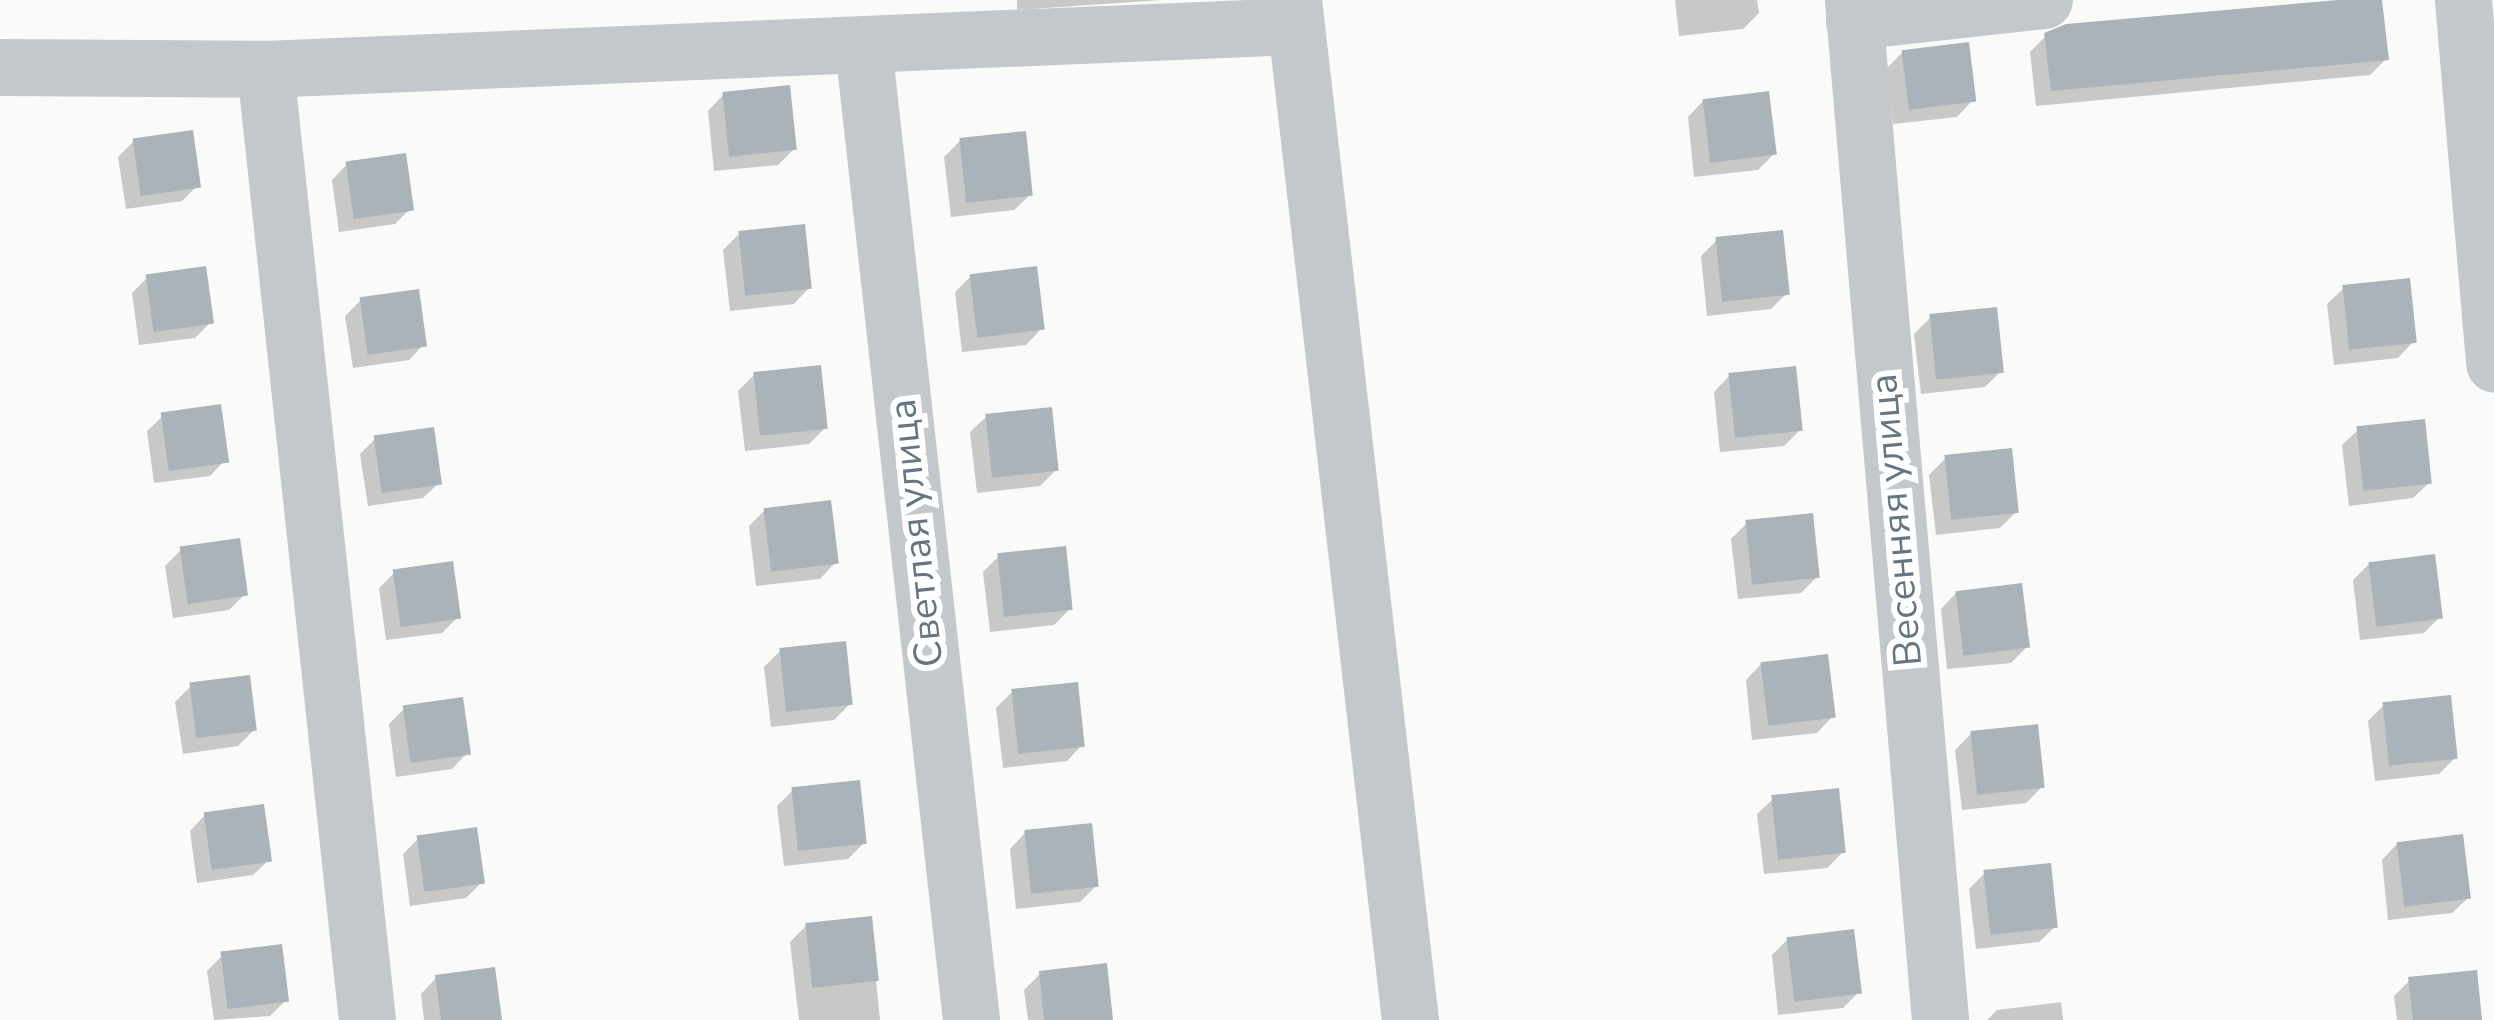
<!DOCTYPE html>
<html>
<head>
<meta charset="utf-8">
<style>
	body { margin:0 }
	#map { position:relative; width:2494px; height:1020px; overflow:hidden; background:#fafaf8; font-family:"Nunito Sans",sans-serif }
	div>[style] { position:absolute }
	.shadow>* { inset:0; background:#0003 }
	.building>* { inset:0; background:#aab3b9; transform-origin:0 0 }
	.minor>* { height:57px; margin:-28.5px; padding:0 28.5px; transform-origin:28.5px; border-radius:28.5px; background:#c3c8cc }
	span { translate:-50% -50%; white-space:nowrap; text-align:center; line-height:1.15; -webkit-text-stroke:12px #fff; paint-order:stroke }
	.street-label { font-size:39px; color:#657683 }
</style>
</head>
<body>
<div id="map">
	<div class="shadow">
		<i style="clip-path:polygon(1017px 0,1162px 0,1017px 10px)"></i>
		<i style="clip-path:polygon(1675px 0,1757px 0,1759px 13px,1743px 29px,1679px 36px)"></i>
		<i style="clip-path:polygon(2379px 0,2386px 59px,2370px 75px,2036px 106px,2030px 52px,2046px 36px)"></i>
		<i style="clip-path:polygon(1903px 52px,1972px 101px,1957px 117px,1893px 124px,1887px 68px)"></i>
		<i style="clip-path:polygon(723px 95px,794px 149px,778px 165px,714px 171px,708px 111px)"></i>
		<i style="clip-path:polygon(1703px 101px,1774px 154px,1758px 170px,1694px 177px,1688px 117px)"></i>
		<i style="clip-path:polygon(134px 141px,197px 186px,182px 201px,126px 209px,118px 157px)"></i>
		<i style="clip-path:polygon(960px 141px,1030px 195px,1014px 210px,951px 217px,944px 157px)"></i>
		<i style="clip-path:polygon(347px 164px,411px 208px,395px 224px,339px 232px,332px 180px)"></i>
		<i style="clip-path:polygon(739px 234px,809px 288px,794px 304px,730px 311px,723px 250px)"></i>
		<i style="clip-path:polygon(1716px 241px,1787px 293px,1771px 309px,1707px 316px,1701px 256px)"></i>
		<i style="clip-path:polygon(971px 276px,1041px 329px,1026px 345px,962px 352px,955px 292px)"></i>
		<i style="clip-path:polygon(148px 277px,211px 322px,195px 338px,139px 345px,132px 293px)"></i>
		<i style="clip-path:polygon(2343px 289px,2413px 342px,2398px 358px,2334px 365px,2327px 304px)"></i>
		<i style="clip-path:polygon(361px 300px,424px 344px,409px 360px,353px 368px,345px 316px)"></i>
		<i style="clip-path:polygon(1930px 318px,2001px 371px,1985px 387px,1921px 394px,1914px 334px)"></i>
		<i style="clip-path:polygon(754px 375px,825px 428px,809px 444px,745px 451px,738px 391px)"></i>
		<i style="clip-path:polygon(1729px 376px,1800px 430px,1784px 446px,1720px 452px,1714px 392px)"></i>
		<i style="clip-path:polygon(163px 416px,225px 460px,210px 476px,154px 483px,147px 431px)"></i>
		<i style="clip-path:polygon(986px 417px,1056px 470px,1040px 486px,977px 493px,970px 432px)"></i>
		<i style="clip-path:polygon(2358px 430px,2429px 483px,2413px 498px,2349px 506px,2342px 445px)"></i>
		<i style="clip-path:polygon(376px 438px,439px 483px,423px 498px,368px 506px,360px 454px)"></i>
		<i style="clip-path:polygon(1945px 459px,2016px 512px,2000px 528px,1936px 535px,1929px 475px)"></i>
		<i style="clip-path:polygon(765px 510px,835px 563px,820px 579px,756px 586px,749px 526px)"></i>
		<i style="clip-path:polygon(1747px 523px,1817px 577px,1801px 593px,1738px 599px,1731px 539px)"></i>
		<i style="clip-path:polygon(181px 550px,245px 594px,229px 610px,173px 618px,165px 566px)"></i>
		<i style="clip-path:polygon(999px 556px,1070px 609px,1054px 625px,990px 632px,983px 572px)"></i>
		<i style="clip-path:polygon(2369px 564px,2439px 618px,2424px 633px,2360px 640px,2353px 580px)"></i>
		<i style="clip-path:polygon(395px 572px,458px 617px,442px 633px,386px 640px,379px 588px)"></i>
		<i style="clip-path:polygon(1956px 593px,2027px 647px,2011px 663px,1947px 669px,1941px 609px)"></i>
		<i style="clip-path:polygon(780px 651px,850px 704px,834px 720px,771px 727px,764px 667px)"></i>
		<i style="clip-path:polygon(1761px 664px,1832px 717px,1817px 733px,1752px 740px,1746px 680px)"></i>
		<i style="clip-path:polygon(191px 686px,254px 730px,238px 746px,183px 754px,175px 702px)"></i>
		<i style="clip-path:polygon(1012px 692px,1082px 745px,1067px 761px,1003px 768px,996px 708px)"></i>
		<i style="clip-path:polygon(2384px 705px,2455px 758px,2439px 774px,2375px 781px,2368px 721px)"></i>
		<i style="clip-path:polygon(405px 708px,467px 753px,452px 769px,396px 777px,389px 724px)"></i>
		<i style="clip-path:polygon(1971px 734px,2042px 787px,2026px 803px,1962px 810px,1955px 750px)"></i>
		<i style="clip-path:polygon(793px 790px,864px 843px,848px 859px,784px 866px,777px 806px)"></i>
		<i style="clip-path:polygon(1773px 799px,1843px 852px,1827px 868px,1764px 874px,1757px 814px)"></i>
		<i style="clip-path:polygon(205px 815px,269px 860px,253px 875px,197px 883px,190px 831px)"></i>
		<i style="clip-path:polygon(1025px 833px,1096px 886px,1080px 902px,1016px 909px,1010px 849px)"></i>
		<i style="clip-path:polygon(419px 838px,482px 882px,466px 898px,410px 906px,403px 854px)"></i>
		<i style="clip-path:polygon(2397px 844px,2468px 898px,2452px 913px,2388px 920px,2382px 860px)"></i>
		<i style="clip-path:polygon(1985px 873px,2055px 927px,2039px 942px,1976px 949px,1969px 889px)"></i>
		<i style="clip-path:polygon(870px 919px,880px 1020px,799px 1020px,790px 942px,806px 926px)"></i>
		<i style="clip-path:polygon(1788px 939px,1858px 993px,1843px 1008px,1778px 1015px,1772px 955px)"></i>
		<i style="clip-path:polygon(223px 955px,286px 1000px,270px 1016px,214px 1020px,207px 971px)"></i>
		<i style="clip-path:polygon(1040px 974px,1110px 1020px,1028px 1020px,1024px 990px)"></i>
		<i style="clip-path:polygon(436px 978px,499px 1020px,424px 1020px,421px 994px)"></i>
		<i style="clip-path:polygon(2410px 980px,2481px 1020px,2397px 1020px,2394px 996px)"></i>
		<i style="clip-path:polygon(2061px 1002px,2063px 1020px,1987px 1020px,1997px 1010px)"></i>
	</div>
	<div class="building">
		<i style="clip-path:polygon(2338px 0,2382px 0,2389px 60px,2051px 91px,2044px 33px,2066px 24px)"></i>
		<i style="left:1969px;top:42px;width:60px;height:68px;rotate:83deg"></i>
		<i style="left:790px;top:85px;width:65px;height:68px;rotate:84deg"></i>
		<i style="left:1769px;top:91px;width:64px;height:67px;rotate:83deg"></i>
		<i style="left:193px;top:130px;width:58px;height:61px;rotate:82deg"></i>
		<i style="left:1026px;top:131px;width:65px;height:67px;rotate:84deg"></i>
		<i style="left:406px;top:153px;width:58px;height:61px;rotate:82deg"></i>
		<i style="left:805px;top:224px;width:65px;height:67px;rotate:84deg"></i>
		<i style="left:1783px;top:230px;width:65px;height:68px;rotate:84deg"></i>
		<i style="left:206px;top:266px;width:58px;height:61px;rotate:82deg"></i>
		<i style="left:1037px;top:266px;width:64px;height:68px;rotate:83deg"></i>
		<i style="left:2410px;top:278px;width:65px;height:68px;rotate:84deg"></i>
		<i style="left:419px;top:289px;width:58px;height:60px;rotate:82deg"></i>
		<i style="left:1997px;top:307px;width:66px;height:68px;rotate:84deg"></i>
		<i style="left:821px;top:365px;width:64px;height:68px;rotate:84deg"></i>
		<i style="left:1796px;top:366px;width:65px;height:68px;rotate:84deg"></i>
		<i style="left:221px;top:404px;width:59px;height:61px;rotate:82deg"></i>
		<i style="left:1052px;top:407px;width:64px;height:67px;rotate:84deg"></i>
		<i style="left:2425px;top:419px;width:65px;height:69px;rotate:84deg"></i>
		<i style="left:434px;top:427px;width:58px;height:61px;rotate:82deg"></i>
		<i style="left:2012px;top:448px;width:65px;height:68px;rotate:84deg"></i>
		<i style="left:831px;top:500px;width:64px;height:68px;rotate:83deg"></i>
		<i style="left:1813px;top:513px;width:65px;height:68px;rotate:84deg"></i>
		<i style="left:240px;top:538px;width:58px;height:61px;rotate:82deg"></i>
		<i style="left:1066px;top:546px;width:64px;height:69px;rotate:84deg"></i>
		<i style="left:2435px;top:554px;width:65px;height:67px;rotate:83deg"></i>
		<i style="left:453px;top:561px;width:58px;height:61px;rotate:82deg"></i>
		<i style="left:2022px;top:583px;width:65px;height:67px;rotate:83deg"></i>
		<i style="left:846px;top:641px;width:64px;height:67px;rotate:84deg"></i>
		<i style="left:1828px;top:654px;width:64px;height:68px;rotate:83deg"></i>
		<i style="left:250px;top:675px;width:56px;height:61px;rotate:83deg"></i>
		<i style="left:1078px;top:682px;width:65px;height:67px;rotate:84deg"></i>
		<i style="left:2451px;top:695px;width:64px;height:69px;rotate:84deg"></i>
		<i style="left:463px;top:697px;width:58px;height:61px;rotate:82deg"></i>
		<i style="left:2038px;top:724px;width:64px;height:68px;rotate:84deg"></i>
		<i style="left:860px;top:780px;width:64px;height:69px;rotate:84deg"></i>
		<i style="left:1839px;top:788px;width:65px;height:68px;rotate:84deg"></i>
		<i style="left:264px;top:804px;width:58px;height:61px;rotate:82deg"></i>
		<i style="left:1092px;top:823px;width:64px;height:68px;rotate:84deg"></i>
		<i style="left:477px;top:827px;width:57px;height:61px;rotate:82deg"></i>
		<i style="left:2463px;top:834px;width:65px;height:67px;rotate:83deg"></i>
		<i style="left:2051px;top:863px;width:65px;height:68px;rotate:84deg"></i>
		<i style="left:872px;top:916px;width:65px;height:67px;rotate:84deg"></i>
		<i style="left:1854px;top:929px;width:65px;height:68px;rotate:83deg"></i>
		<i style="left:282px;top:944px;width:58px;height:62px;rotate:83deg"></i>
		<i style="clip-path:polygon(1107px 963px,1113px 1020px,1044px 1020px,1039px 971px)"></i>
		<i style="clip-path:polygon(495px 967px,502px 1020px,441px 1020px,435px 975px)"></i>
		<i style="clip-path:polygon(2477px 970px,2482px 1020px,2413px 1020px,2408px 977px)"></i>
	</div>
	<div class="minor">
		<i style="left:1293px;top:0;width:1027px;rotate:83.46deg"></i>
		<i style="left:1853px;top:0;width:1024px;rotate:85.12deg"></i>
		<i style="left:2463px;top:0;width:365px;rotate:85.1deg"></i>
		<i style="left:1854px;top:21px;width:191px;rotate:-6.3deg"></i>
		<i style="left:863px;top:46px;width:980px;rotate:83.67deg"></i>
		<i style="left:0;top:67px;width:265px;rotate:0.4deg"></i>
		<i style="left:265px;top:69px;width:1031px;rotate:-2.39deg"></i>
		<i style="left:265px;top:69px;width:956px;rotate:83.88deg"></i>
	</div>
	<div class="street-label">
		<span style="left:1897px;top:520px;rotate:-95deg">Весенняя улица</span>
		<span style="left:917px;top:533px;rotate:-96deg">Светлая улица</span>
	</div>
</div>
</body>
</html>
